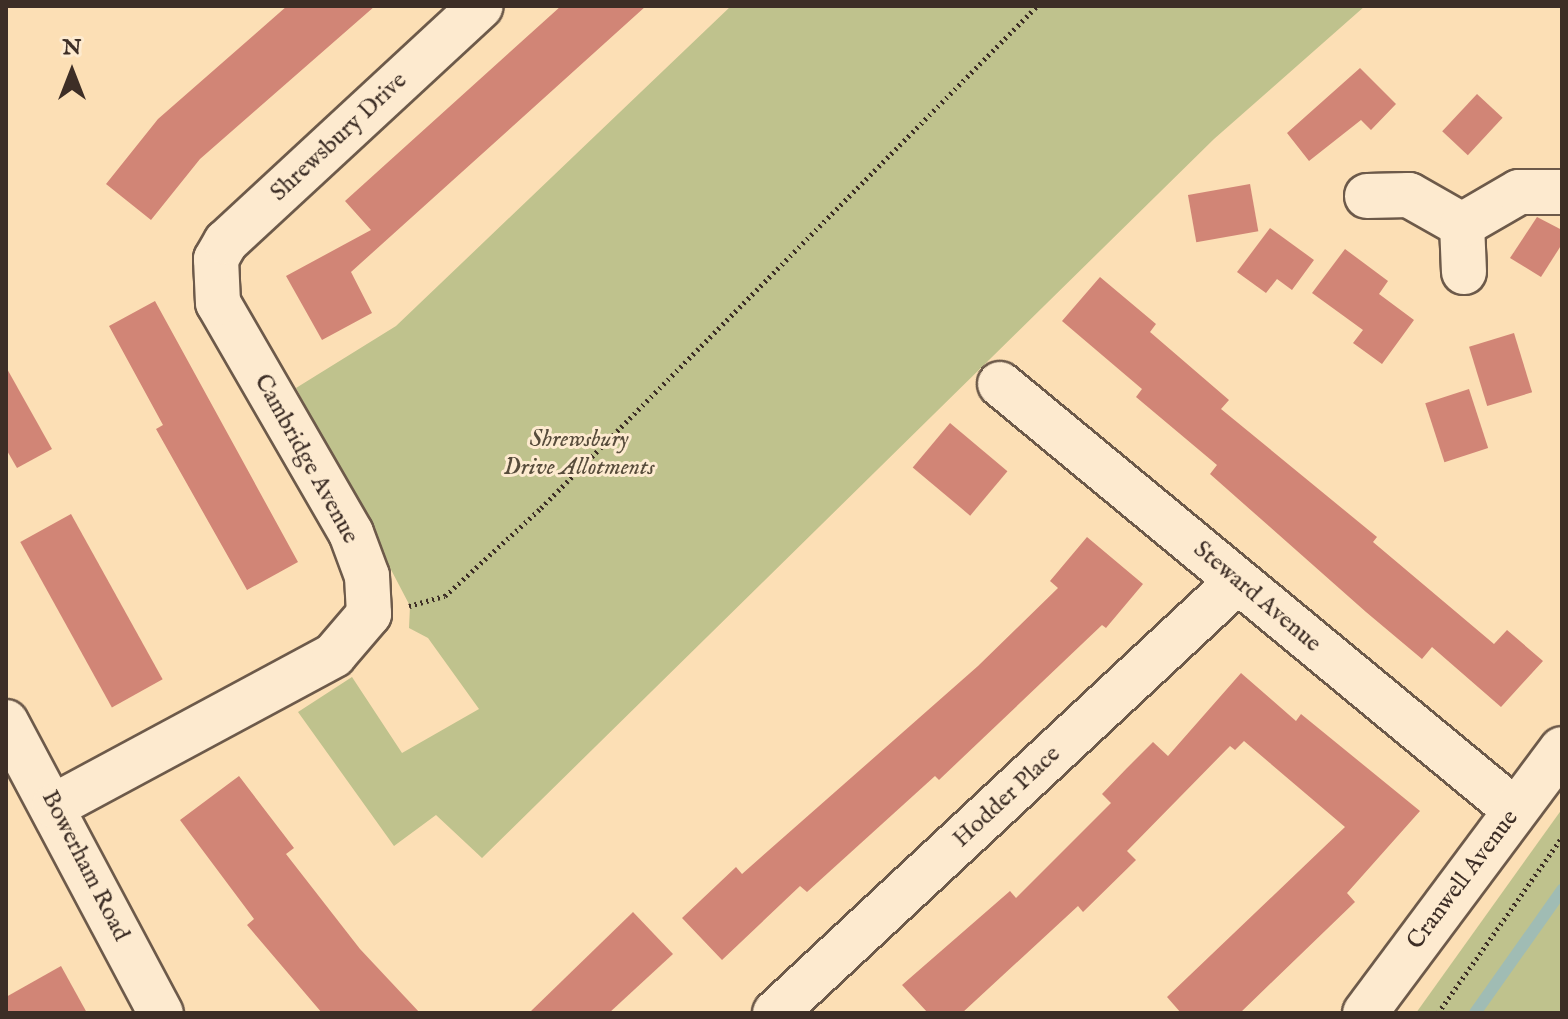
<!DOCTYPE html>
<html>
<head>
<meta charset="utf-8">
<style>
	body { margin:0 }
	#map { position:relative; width:1568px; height:1019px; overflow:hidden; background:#fcdfb5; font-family:"IM FELL English",serif }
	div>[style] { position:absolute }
	.green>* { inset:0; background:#bfc28d }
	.stream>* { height:12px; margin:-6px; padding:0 6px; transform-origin:6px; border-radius:6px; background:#a0bcb4 }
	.building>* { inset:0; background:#d18576; transform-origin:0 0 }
	.path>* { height:5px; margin-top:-2.5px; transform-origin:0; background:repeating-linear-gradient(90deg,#3d2e26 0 2px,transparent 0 6px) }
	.roads { filter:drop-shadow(2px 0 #6d5a4a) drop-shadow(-2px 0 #6d5a4a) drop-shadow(0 2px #6d5a4a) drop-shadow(0 -2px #6d5a4a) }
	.minor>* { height:44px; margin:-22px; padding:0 22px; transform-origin:22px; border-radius:22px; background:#fdeacf }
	span { translate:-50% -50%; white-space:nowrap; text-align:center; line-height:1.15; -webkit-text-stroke:6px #fdeacf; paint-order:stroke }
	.street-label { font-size:24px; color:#3d2e26 }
	.park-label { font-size:24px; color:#574c3b; font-style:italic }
	.frame { position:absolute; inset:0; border:8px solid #3d2e26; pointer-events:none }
	.north { position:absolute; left:32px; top:32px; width:80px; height:80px; -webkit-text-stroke:6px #fdeacf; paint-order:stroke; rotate:0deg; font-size:22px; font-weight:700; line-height:32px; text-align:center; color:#3d2e26 }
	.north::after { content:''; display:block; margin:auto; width:28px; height:36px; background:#3d2e26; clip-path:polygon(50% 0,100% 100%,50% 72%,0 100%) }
</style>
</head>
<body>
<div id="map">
	<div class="green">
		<i style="clip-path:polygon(731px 6px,1365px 6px,1214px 139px,482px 858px,436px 815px,394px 846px,298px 712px,352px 677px,402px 753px,479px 709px,428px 638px,409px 628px,410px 606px,296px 388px,396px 326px)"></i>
		<i style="clip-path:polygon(1562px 809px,1562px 1013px,1416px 1013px)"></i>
	</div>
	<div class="stream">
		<i style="left:1475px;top:1013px;width:151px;rotate:-54.7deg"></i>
	</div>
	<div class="building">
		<i style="clip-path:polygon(287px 6px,375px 6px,200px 159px,151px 220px,106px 184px,158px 119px)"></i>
		<i style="clip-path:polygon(561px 6px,646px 6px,351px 272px,372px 313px,322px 340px,286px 276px,371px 230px,345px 201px)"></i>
		<i style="clip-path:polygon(1360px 68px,1396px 104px,1371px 130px,1361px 120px,1309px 161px,1287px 133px)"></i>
		<i style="left:1477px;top:94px;width:35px;height:51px;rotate:43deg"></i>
		<i style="left:1250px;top:184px;width:48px;height:63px;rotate:80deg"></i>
		<i style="clip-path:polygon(1537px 217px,1562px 230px,1562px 244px,1541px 277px,1510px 258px)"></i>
		<i style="clip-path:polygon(1270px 228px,1314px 260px,1292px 290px,1277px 279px,1266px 293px,1237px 272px)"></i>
		<i style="clip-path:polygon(1345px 249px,1388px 281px,1379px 294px,1414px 320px,1382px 364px,1353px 343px,1363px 330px,1312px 293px)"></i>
		<i style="clip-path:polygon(1100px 277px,1156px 324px,1150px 332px,1229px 400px,1221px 409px,1377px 537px,1373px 542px,1494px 644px,1507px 630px,1543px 661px,1501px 707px,1432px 647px,1422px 659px,1366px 612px,1210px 474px,1217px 465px,1136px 397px,1142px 389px,1062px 321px)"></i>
		<i style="clip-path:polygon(155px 301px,298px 562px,247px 590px,156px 429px,163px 425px,109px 326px)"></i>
		<i style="left:1514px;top:333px;width:62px;height:47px;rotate:73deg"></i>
		<i style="clip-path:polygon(6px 367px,52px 449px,17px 468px,6px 449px)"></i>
		<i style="left:1469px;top:389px;width:62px;height:46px;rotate:72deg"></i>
		<i style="left:950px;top:423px;width:75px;height:58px;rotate:40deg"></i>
		<i style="left:71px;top:514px;width:189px;height:58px;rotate:61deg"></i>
		<i style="clip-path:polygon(1087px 537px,1143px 584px,1106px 628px,1102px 625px,939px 780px,935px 776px,807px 892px,800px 886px,722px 960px,682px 918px,736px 867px,742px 874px,978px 666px,1058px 588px,1050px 581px)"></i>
		<i style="clip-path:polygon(1241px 673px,1296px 721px,1301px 714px,1420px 811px,1347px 893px,1355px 902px,1240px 1013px,1181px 1013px,1167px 997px,1345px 827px,1244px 741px,1235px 750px,1230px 746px,1127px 851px,1136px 860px,1083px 912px,1078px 906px,962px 1013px,928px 1013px,902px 985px,1010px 891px,1016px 898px,1111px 803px,1102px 794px,1127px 768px,1153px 742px,1168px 756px)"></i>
		<i style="clip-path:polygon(239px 776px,294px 848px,286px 854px,360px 949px,420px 1013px,322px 1013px,247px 925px,254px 919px,180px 820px)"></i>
		<i style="clip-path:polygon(633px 912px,673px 954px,609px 1013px,529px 1013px)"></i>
		<i style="clip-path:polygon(61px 966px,87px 1013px,6px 1013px,6px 997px)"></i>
	</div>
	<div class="path">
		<i style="left:409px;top:606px;width:37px;rotate:-16deg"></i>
		<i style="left:445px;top:596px;width:130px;rotate:-42.5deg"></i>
		<i style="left:541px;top:508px;width:706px;rotate:-45.34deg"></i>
		<i style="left:1438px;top:1013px;width:215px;rotate:-54.8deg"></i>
	</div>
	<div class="roads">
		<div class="minor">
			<i style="left:1367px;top:196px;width:42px;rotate:-1.4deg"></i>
			<i style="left:1409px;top:195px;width:61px;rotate:29.5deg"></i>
			<i style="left:1464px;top:272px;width:47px;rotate:-92.4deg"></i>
			<i style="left:1462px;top:225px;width:66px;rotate:-30.1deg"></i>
			<i style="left:1519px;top:192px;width:43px"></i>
			<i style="left:1000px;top:384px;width:668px;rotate:39.6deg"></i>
			<i style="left:6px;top:722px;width:330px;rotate:62deg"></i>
			<i style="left:54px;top:806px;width:318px;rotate:-28.3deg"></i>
			<i style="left:334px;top:655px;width:54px;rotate:-49.5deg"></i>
			<i style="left:369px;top:614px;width:38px;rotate:-93deg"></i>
			<i style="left:367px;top:576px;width:46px;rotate:-110.4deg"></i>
			<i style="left:351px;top:533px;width:266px;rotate:-120deg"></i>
			<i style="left:218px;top:303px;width:44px;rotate:-92.6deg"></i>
			<i style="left:216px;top:259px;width:20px;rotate:-60deg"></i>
			<i style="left:226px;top:242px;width:347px;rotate:-42.8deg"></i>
			<i style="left:775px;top:1013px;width:633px;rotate:-43.02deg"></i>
			<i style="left:1365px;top:1013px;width:329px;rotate:-53.3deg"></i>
		</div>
	</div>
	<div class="street-label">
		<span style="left:339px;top:137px;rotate:-43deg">Shrewsbury Drive</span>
		<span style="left:306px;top:459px;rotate:61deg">Cambridge Avenue</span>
		<span style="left:1257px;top:597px;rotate:40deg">Steward Avenue</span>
		<span style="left:1007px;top:797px;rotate:-43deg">Hodder Place</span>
		<span style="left:85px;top:866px;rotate:63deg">Bowerham Road</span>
		<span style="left:1463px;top:880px;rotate:-53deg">Cranwell Avenue</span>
	</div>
	<div class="park-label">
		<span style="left:579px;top:454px">Shrewsbury<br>Drive Allotments</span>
	</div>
	<div class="frame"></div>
	<div class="north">N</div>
</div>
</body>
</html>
